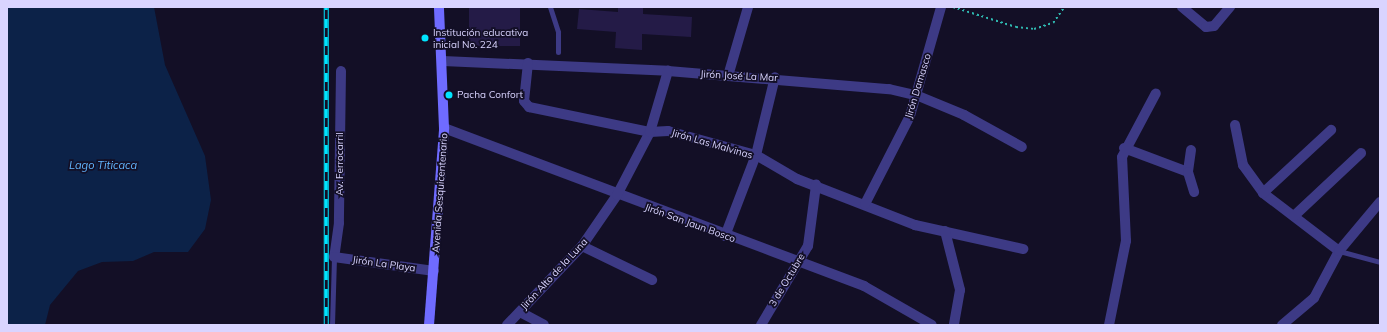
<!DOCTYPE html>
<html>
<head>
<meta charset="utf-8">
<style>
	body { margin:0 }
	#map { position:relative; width:1387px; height:332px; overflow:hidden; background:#130f26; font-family:Mulish,sans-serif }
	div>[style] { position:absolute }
	.water>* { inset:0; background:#0c2248 }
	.building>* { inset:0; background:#241b47; transform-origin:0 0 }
	.path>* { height:1.5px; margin-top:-0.75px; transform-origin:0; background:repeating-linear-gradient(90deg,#2fb8b0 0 2px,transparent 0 5px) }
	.lane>* { height:5px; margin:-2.5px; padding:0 2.5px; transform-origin:2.5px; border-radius:2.5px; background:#3d3a85 }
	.street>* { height:10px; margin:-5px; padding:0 5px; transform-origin:5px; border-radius:5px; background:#3d3a85 }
	.secondary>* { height:10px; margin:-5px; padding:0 5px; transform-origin:5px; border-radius:5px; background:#6f6bff }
	.rail>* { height:4.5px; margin-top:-2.25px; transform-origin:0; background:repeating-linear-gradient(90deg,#130f26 0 9px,#00e5ff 0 18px); box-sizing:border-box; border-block:1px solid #00e5ff }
	.dots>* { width:11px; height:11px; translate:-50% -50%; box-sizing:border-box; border:2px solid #130f26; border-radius:50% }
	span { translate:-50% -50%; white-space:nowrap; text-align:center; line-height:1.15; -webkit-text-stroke:3.5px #130f26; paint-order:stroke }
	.poi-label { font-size:10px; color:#d9d4ff }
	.left { translate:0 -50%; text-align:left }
	.street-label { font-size:10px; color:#d9d4ff }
	.water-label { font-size:11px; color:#62b6ff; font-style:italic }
	.frame { position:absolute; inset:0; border:8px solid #d9d4ff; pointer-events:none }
</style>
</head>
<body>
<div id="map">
	<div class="water">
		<i style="clip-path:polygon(7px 7px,154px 7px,165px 65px,205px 156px,211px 200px,205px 229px,188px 252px,154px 252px,133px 261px,102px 262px,78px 271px,50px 305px,45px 325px,7px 325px)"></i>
	</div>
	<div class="building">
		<i style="left:469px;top:7px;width:51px;height:39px"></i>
		<i style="clip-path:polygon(618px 7px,643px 7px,643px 14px,692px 17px,691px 37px,642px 34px,642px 50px,615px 48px,616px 32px,577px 29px,579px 9px,618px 12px)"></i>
	</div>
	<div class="path">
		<i style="left:953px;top:7px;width:66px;rotate:17.6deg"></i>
		<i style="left:1016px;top:27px;width:18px;rotate:6deg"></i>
		<i style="left:1034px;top:29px;width:20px;rotate:-18deg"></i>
		<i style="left:1053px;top:23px;width:19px;rotate:-55deg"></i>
	</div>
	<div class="lane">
		<i style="left:550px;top:7px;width:26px;rotate:72deg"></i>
		<i style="left:558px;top:32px;width:20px;rotate:90deg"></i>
		<i style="left:1339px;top:251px;width:42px;rotate:15deg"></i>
		<i style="left:332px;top:325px;width:68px;rotate:-88.3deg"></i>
	</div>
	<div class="street">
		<i style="left:1182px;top:7px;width:31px;rotate:40deg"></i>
		<i style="left:1206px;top:27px;width:8px;rotate:-7deg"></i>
		<i style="left:1214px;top:26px;width:25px;rotate:-50deg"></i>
		<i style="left:443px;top:61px;width:225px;rotate:2.5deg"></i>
		<i style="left:668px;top:71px;width:222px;rotate:4.7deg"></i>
		<i style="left:889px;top:89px;width:28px;rotate:13deg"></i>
		<i style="left:916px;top:95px;width:52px;rotate:22.6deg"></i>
		<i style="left:964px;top:115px;width:66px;rotate:28.9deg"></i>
		<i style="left:528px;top:63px;width:38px;rotate:96deg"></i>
		<i style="left:524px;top:101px;width:8px;rotate:50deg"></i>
		<i style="left:529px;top:107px;width:124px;rotate:11.7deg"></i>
		<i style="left:650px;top:132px;width:18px;rotate:-3deg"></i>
		<i style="left:668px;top:131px;width:91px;rotate:15.3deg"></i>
		<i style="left:756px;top:155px;width:48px;rotate:30.3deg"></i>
		<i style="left:797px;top:179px;width:127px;rotate:21.3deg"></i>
		<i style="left:915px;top:225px;width:111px;rotate:12.5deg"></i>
		<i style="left:341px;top:71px;width:152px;rotate:90.8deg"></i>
		<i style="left:339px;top:223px;width:34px;rotate:98deg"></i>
		<i style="left:334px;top:257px;width:101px;rotate:8deg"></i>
		<i style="left:728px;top:76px;width:72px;rotate:-73.8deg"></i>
		<i style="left:1235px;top:125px;width:41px;rotate:78.7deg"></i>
		<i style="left:1243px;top:165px;width:34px;rotate:54deg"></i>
		<i style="left:1263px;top:193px;width:96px;rotate:37.3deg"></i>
		<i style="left:444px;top:128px;width:449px;rotate:20.6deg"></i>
		<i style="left:864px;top:286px;width:78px;rotate:29.8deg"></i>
		<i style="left:1124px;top:148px;width:68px;rotate:20.6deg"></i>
		<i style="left:1191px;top:150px;width:22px;rotate:98deg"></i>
		<i style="left:1188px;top:172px;width:21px;rotate:73deg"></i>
		<i style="left:1263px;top:193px;width:93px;rotate:-42.8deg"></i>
		<i style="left:865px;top:204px;width:99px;rotate:-62.9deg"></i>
		<i style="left:910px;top:116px;width:113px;rotate:-74.1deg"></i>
		<i style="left:1294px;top:216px;width:92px;rotate:-43.2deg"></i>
		<i style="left:945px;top:231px;width:61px;rotate:75.7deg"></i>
		<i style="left:960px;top:290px;width:36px;rotate:100deg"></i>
		<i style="left:725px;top:236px;width:87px;rotate:-69.1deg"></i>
		<i style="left:756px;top:155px;width:80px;rotate:-76.3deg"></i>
		<i style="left:582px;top:246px;width:78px;rotate:25.9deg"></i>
		<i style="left:520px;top:312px;width:27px;rotate:28deg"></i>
		<i style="left:507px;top:325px;width:109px;rotate:-46.5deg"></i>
		<i style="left:582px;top:246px;width:62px;rotate:-55.5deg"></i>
		<i style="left:617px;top:195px;width:71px;rotate:-62.4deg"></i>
		<i style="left:650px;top:132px;width:64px;rotate:-73.6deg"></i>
		<i style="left:761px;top:325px;width:92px;rotate:-59.3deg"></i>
		<i style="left:808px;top:246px;width:62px;rotate:-82.5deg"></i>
		<i style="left:1109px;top:325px;width:86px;rotate:-78.6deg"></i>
		<i style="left:1126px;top:241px;width:84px;rotate:-92.7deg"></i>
		<i style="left:1122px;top:157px;width:72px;rotate:-62deg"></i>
		<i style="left:1282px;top:325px;width:42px;rotate:-40.2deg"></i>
		<i style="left:1314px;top:298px;width:53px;rotate:-62deg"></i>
		<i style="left:1339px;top:251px;width:64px;rotate:-50.1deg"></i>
	</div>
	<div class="secondary">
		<i style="left:429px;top:325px;width:198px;rotate:-85.6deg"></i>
		<i style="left:444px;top:128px;width:121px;rotate:-92.4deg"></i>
	</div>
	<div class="rail">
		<i style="left:326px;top:325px;width:318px;rotate:-90deg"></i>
	</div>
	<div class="dots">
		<i style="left:425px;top:38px;background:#00e5ff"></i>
		<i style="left:449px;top:95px;background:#00e5ff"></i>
	</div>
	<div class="poi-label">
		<span class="left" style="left:433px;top:38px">Institución educativa<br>inicial No. 224</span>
		<span class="left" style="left:457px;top:95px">Pacha Confort</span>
	</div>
	<div class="street-label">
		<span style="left:739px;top:76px;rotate:3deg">Jirón José La Mar</span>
		<span style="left:918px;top:86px;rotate:-73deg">Jirón Damasco</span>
		<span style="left:712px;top:144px;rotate:16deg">Jirón Las Malvinas</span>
		<span style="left:340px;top:164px;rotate:-90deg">Av. Ferrocarril</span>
		<span style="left:440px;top:193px;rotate:-86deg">Avenida Sesquicentenario</span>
		<span style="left:690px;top:223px;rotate:20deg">Jirón San Jaun Bosco</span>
		<span style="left:384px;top:264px;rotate:8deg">Jirón La Playa</span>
		<span style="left:554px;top:274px;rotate:-47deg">Jirón Alto de la Luna</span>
		<span style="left:787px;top:280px;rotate:-59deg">3 de Octubre</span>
	</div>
	<div class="water-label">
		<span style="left:103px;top:165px">Lago Titicaca</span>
	</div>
	<div class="frame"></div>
</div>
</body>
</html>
